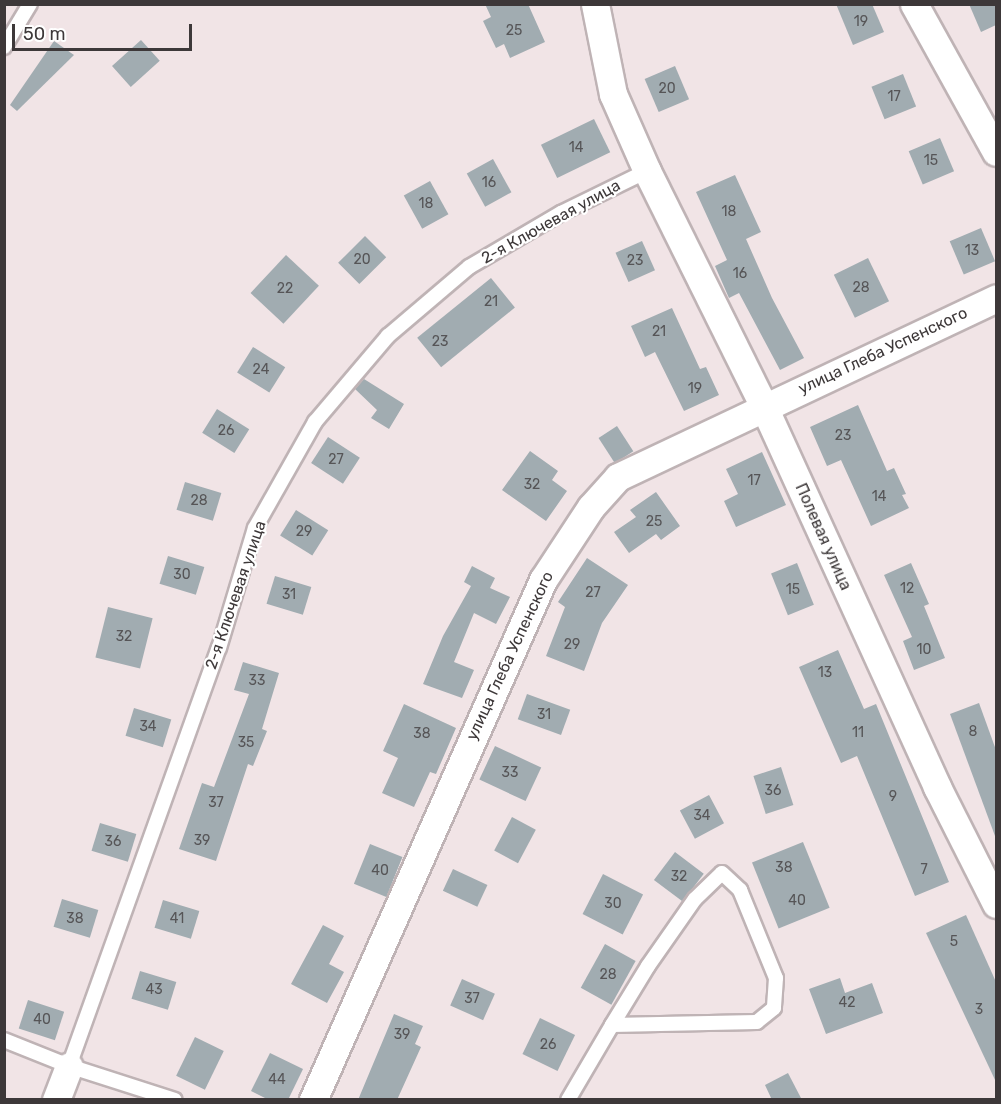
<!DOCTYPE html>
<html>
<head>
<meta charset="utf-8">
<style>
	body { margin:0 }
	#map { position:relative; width:1001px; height:1104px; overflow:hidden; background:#f1e4e6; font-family:Rubik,sans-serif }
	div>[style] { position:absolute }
	.building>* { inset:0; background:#a1acb1; transform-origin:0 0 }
	.roads { filter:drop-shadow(2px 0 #bfb3b5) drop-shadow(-2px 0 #bfb3b5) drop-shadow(0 2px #bfb3b5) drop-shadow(0 -2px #bfb3b5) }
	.service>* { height:14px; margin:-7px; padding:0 7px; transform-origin:7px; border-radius:7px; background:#fff }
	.minor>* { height:27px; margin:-13.5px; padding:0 13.5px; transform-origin:13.5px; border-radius:13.5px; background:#fff }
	span { translate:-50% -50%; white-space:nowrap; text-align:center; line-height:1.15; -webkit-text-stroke:4.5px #fff; paint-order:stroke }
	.number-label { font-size:14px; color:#565557 }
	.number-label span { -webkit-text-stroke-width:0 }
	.street-label { font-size:16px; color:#3d3839 }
	.frame { position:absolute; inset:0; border:6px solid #3d3839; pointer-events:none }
	.scale { position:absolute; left:12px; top:24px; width:180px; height:27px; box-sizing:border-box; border:3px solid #3d3839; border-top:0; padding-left:8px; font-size:18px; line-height:21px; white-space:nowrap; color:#3d3839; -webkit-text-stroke:4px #fff; paint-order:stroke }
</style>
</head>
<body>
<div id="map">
	<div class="building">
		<i style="clip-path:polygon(485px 4px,528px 4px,545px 42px,510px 58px,504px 44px,496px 48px,483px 21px,491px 17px)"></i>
		<i style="clip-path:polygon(836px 4px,872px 4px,884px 32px,853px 45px)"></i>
		<i style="clip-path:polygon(969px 4px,996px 4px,996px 25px,981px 32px)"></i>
		<i style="left:141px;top:40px;width:28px;height:39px;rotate:48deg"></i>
		<i style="clip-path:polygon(54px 41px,74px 55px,17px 111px,10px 105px)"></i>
		<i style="left:675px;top:66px;width:36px;height:33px;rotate:67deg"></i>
		<i style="left:903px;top:74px;width:35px;height:34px;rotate:68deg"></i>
		<i style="left:594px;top:119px;width:37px;height:59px;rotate:64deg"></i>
		<i style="left:940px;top:138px;width:36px;height:34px;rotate:67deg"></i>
		<i style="left:493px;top:159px;width:38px;height:30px;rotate:61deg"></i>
		<i style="clip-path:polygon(735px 175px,761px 232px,746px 239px,772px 298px,804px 358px,780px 370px,739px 293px,729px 298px,715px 266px,727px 260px,696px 192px)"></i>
		<i style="left:430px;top:181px;width:38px;height:30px;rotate:61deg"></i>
		<i style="left:981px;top:228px;width:36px;height:34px;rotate:67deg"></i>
		<i style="left:365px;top:236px;width:30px;height:38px;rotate:45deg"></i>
		<i style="left:642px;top:241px;width:32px;height:29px;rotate:66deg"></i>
		<i style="left:286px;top:255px;width:45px;height:52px;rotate:43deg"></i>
		<i style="left:868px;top:258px;width:48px;height:38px;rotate:64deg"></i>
		<i style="left:491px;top:278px;width:38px;height:95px;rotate:51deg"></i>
		<i style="clip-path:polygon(672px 308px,700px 369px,706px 367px,719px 395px,684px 411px,655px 352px,645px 357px,631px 326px)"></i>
		<i style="left:253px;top:347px;width:38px;height:30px;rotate:32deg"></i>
		<i style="clip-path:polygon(364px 379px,404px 404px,389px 429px,371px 418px,377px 410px,355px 389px)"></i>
		<i style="clip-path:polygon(858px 405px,887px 471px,894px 468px,906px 494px,902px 495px,909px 508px,871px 526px,841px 460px,827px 466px,810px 427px)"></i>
		<i style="left:217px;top:409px;width:38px;height:28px;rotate:32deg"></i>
		<i style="left:617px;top:426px;width:30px;height:22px;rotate:57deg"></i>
		<i style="left:328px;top:437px;width:38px;height:31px;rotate:33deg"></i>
		<i style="clip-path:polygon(530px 451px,558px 471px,552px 480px,567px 491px,546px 521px,502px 490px)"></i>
		<i style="clip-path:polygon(762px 452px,786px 505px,736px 527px,724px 501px,738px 494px,726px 469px)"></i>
		<i style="left:185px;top:482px;width:38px;height:29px;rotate:17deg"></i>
		<i style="clip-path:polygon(656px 492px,680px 526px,661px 540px,656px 534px,629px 553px,614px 532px,636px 517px,630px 510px)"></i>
		<i style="left:296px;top:510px;width:38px;height:30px;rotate:32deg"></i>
		<i style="left:168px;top:556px;width:38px;height:29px;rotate:17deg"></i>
		<i style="clip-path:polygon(587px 558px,628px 585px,602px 623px,584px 671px,546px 656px,565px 607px,558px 602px)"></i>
		<i style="left:797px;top:563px;width:45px;height:28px;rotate:68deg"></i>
		<i style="clip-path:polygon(911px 563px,929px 604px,924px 606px,945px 658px,914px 670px,903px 641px,912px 637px,884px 575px)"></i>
		<i style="clip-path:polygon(472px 566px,495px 578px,490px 588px,510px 597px,496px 624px,474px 613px,454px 662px,474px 670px,462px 698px,423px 684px,443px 636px,471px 586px,464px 582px)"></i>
		<i style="left:275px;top:576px;width:38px;height:29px;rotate:17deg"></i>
		<i style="left:108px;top:607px;width:46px;height:52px;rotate:14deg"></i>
		<i style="clip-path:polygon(838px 650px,864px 709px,876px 704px,949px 882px,915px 896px,857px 756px,841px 763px,799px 667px)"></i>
		<i style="clip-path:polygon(243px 662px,279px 673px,262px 729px,267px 731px,253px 766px,248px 764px,216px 861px,179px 849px,202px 783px,214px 787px,249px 694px,234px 690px)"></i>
		<i style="left:527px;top:694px;width:46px;height:27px;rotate:20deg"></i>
		<i style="clip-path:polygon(979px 703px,996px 750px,995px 836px,950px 714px)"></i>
		<i style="clip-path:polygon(404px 704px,456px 728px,436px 774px,430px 772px,414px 807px,382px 793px,398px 758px,383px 751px)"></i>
		<i style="left:134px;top:708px;width:39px;height:29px;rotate:17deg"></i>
		<i style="left:495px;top:746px;width:51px;height:37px;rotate:25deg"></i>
		<i style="left:781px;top:767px;width:40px;height:29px;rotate:72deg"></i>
		<i style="left:709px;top:795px;width:32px;height:33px;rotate:62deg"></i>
		<i style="left:512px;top:817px;width:27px;height:38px;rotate:28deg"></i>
		<i style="left:100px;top:823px;width:38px;height:29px;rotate:17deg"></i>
		<i style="left:803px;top:842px;width:71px;height:55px;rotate:68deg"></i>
		<i style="left:370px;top:844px;width:35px;height:43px;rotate:22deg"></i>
		<i style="left:675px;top:852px;width:36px;height:35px;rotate:37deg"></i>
		<i style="left:453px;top:869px;width:38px;height:24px;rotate:25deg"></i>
		<i style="left:603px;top:874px;width:45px;height:45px;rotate:27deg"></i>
		<i style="left:62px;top:899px;width:38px;height:29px;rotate:17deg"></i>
		<i style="left:163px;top:900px;width:38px;height:29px;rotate:17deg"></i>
		<i style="clip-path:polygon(966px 915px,996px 982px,996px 1082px,926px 933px)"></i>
		<i style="clip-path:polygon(323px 925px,344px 936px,329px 964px,344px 972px,327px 1003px,291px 984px)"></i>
		<i style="left:605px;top:944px;width:35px;height:50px;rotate:29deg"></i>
		<i style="left:140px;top:971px;width:38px;height:29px;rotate:17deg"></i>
		<i style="clip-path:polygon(840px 978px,845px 993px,872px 983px,883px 1013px,826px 1034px,809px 989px)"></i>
		<i style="left:462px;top:979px;width:36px;height:29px;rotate:24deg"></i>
		<i style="left:28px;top:1000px;width:38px;height:30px;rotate:18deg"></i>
		<i style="clip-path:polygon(394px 1014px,423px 1026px,415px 1044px,421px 1047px,397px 1100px,358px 1100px)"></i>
		<i style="left:540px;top:1018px;width:39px;height:40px;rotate:26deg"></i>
		<i style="left:195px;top:1037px;width:32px;height:43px;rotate:26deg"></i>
		<i style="clip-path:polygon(270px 1053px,303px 1069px,288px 1100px,269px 1100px,251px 1091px)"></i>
		<i style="clip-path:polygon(788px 1073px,802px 1100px,772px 1100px,765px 1085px)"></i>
	</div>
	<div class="roads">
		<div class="service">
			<i style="left:4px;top:47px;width:50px;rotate:-58.8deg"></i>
			<i style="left:4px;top:1040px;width:70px;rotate:21.8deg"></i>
			<i style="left:69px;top:1066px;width:111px;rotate:17.8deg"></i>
			<i style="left:69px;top:1066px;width:444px;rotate:-70.3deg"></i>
			<i style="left:219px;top:648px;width:125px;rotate:-73.3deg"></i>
			<i style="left:255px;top:528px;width:122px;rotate:-60.5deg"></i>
			<i style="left:315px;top:422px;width:113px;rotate:-49.7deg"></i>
			<i style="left:388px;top:336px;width:106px;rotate:-40.4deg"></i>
			<i style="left:469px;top:267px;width:107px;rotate:-30.4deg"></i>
			<i style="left:561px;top:213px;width:96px;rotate:-26deg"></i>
			<i style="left:568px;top:1100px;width:87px;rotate:-59.6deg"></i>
			<i style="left:612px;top:1025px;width:69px;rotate:-58.6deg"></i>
			<i style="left:648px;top:966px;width:82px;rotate:-55deg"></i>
			<i style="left:695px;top:899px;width:37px;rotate:-44deg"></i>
			<i style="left:722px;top:873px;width:25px;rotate:43deg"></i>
			<i style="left:740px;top:890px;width:95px;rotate:67.8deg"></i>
			<i style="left:776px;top:978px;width:30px;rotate:94deg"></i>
			<i style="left:774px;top:1008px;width:22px;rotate:141deg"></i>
			<i style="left:757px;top:1022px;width:145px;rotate:178.8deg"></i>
		</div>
		<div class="minor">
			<i style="left:595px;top:4px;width:92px;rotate:78.7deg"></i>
			<i style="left:613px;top:94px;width:84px;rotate:66.2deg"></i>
			<i style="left:647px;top:171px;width:263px;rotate:63.6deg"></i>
			<i style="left:764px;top:407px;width:418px;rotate:65.5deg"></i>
			<i style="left:937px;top:787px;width:131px;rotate:63.2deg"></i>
			<i style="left:914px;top:4px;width:169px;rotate:61deg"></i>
			<i style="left:56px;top:1100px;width:36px;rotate:-69deg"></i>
			<i style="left:313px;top:1100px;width:569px;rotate:-66.14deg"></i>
			<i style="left:543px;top:580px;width:87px;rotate:-56.7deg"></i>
			<i style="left:591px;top:507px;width:40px;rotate:-48deg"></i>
			<i style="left:618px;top:477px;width:418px;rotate:-25.3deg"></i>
		</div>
	</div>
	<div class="number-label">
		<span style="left:861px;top:22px">19</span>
		<span style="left:514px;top:31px">25</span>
		<span style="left:667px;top:89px">20</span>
		<span style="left:894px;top:97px">17</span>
		<span style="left:576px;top:148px">14</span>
		<span style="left:931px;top:161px">15</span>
		<span style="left:489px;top:183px">16</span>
		<span style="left:426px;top:204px">18</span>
		<span style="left:729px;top:212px">18</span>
		<span style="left:972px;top:251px">13</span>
		<span style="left:362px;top:260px">20</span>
		<span style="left:635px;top:261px">23</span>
		<span style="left:740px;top:274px">16</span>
		<span style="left:861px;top:288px">28</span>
		<span style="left:285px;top:289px">22</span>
		<span style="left:491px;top:302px">21</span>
		<span style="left:659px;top:332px">21</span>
		<span style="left:440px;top:342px">23</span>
		<span style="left:261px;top:370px">24</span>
		<span style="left:695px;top:389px">19</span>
		<span style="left:226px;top:431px">26</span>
		<span style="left:843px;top:436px">23</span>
		<span style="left:336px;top:460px">27</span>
		<span style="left:754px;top:481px">17</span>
		<span style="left:532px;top:485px">32</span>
		<span style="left:879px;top:497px">14</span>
		<span style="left:199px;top:501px">28</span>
		<span style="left:654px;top:522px">25</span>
		<span style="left:304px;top:532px">29</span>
		<span style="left:182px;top:575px">30</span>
		<span style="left:907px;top:589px">12</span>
		<span style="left:793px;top:590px">15</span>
		<span style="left:593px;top:593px">27</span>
		<span style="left:289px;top:595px">31</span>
		<span style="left:124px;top:637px">32</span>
		<span style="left:572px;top:645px">29</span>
		<span style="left:924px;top:650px">10</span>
		<span style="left:825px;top:673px">13</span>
		<span style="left:257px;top:681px">33</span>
		<span style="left:544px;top:715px">31</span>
		<span style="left:148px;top:727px">34</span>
		<span style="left:973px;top:732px">8</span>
		<span style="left:858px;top:733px">11</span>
		<span style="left:422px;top:734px">38</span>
		<span style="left:246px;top:743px">35</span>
		<span style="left:510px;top:773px">33</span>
		<span style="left:773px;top:791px">36</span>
		<span style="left:893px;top:797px">9</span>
		<span style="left:216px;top:803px">37</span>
		<span style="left:702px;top:816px">34</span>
		<span style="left:202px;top:841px">39</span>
		<span style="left:113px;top:842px">36</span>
		<span style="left:784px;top:868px">38</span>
		<span style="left:924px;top:870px">7</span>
		<span style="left:380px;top:871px">40</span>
		<span style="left:679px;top:877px">32</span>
		<span style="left:797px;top:901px">40</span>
		<span style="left:613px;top:904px">30</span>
		<span style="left:75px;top:919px">38</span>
		<span style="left:177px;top:919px">41</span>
		<span style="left:954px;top:942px">5</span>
		<span style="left:608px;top:975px">28</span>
		<span style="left:154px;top:990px">43</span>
		<span style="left:472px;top:999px">37</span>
		<span style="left:847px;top:1003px">42</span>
		<span style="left:979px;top:1010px">3</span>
		<span style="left:42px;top:1020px">40</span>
		<span style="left:402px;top:1035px">39</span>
		<span style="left:548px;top:1045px">26</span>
		<span style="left:277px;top:1080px">44</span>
	</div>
	<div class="street-label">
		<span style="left:551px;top:222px;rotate:-29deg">2-я Ключевая улица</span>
		<span style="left:883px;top:351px;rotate:-25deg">улица Глеба Успенского</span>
		<span style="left:823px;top:537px;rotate:66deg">Полевая улица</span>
		<span style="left:236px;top:595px;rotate:-71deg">2-я Ключевая улица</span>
		<span style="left:510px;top:656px;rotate:-65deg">улица Глеба Успенского</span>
	</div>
	<div class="frame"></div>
	<div class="scale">50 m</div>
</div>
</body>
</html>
